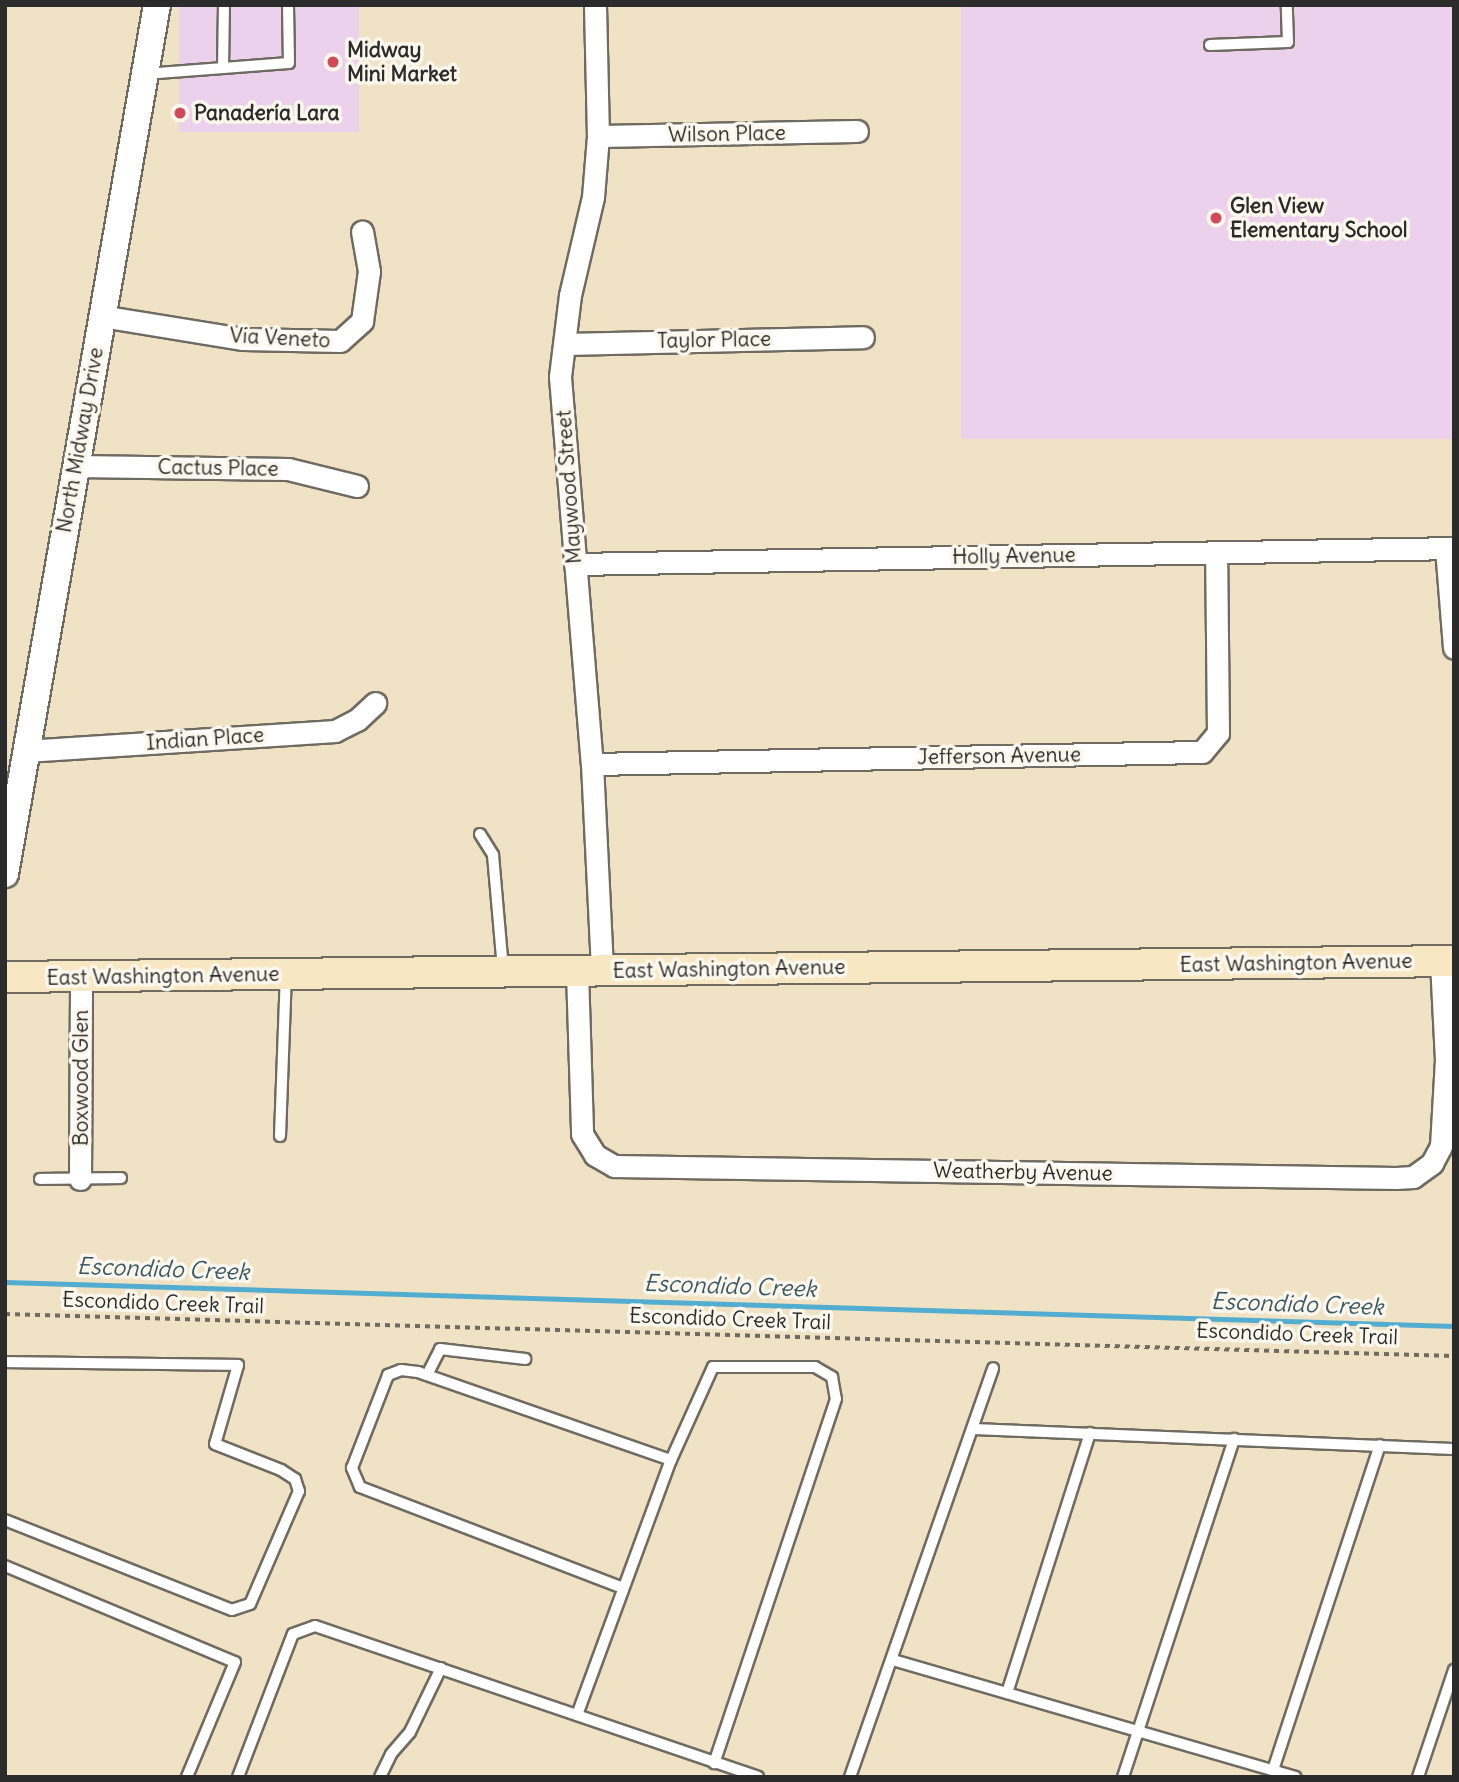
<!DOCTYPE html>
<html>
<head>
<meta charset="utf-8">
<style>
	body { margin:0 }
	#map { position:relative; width:1459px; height:1782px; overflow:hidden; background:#f0e2c5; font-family:Delius,sans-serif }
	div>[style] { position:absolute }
	.built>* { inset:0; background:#ebd1eb; transform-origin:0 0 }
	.stream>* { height:5px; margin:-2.5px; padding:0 2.5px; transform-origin:2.5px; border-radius:2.5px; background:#53add0 }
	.path>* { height:3.5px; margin-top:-1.75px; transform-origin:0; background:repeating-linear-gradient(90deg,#706b61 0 5px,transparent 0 10px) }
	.roads { filter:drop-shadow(2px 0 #706b61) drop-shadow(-2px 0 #706b61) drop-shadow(0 2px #706b61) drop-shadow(0 -2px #706b61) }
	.service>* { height:10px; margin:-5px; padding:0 5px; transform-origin:5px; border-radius:5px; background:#fff }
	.minor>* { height:21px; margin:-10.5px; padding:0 10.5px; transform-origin:10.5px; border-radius:10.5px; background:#fff }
	.tertiary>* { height:26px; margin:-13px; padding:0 13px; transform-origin:13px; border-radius:13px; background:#fff }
	.secondary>* { height:30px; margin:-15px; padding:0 15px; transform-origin:15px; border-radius:15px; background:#f7e8c3 }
	.dots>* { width:19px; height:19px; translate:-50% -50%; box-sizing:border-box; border:4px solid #fbf7ec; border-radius:50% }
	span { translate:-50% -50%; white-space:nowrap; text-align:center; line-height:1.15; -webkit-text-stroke:7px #fbf7ec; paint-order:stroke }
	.poi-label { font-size:21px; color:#2b2b2b; font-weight:700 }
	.left { translate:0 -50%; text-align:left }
	.street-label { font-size:21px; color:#2b2b2b }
	.water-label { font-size:23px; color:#395865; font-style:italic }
	.frame { position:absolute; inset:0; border:7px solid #2b2b2b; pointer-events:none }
</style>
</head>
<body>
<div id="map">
	<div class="built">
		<i style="left:179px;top:5px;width:180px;height:127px"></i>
		<i style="left:961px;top:5px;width:493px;height:434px"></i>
	</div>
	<div class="stream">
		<i style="left:5px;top:1282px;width:1450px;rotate:1.74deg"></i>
	</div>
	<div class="path">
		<i style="left:5px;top:1314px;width:1450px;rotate:1.66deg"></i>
	</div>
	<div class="roads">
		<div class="service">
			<i style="left:1210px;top:45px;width:78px;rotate:-2.2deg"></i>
			<i style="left:1288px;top:42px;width:37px;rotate:-92deg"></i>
			<i style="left:223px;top:68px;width:63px;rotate:-89.1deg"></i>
			<i style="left:145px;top:74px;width:144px;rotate:-4.4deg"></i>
			<i style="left:289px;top:63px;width:58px;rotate:-91deg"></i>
			<i style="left:480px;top:834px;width:25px;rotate:58deg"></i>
			<i style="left:493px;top:855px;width:114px;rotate:85deg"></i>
			<i style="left:280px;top:1136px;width:161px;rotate:-87.9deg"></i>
			<i style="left:40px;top:1179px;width:81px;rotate:-0.7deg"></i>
			<i style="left:5px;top:1362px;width:233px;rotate:0.7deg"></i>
			<i style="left:238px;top:1365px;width:82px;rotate:106.2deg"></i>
			<i style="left:215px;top:1444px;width:71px;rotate:21.5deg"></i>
			<i style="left:281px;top:1470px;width:17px;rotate:33deg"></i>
			<i style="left:295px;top:1479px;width:13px;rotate:72deg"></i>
			<i style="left:299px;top:1491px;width:123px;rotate:113.4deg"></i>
			<i style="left:250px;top:1604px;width:19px;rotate:162deg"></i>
			<i style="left:232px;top:1610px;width:244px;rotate:-158.4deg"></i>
			<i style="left:427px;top:1375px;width:29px;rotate:-63deg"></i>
			<i style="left:440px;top:1349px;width:86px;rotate:6.7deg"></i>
			<i style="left:973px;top:1429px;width:481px;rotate:2.4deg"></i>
			<i style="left:5px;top:1566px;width:249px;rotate:22.7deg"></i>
			<i style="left:235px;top:1662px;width:125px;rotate:112.7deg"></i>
			<i style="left:623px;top:1588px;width:282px;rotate:-159deg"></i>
			<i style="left:360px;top:1487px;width:21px;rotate:-113deg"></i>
			<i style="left:352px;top:1468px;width:100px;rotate:-68.8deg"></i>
			<i style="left:388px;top:1375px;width:14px;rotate:-21deg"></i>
			<i style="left:401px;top:1370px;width:17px;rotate:7deg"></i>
			<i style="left:418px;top:1372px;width:268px;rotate:19.2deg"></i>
			<i style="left:893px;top:1660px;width:419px;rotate:16.2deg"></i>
			<i style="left:1007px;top:1693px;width:273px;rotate:-72.3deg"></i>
			<i style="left:577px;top:1715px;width:272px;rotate:-69.8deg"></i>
			<i style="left:671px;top:1460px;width:102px;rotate:-65.7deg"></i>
			<i style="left:713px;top:1367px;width:102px"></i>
			<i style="left:815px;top:1367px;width:20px;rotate:30deg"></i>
			<i style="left:832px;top:1377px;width:22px;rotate:80deg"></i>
			<i style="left:836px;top:1399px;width:384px;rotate:108.5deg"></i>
			<i style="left:1273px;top:1770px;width:342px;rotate:-71.8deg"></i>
			<i style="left:238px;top:1777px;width:153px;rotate:-69deg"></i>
			<i style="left:293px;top:1634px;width:23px;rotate:-20deg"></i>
			<i style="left:315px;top:1626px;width:468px;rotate:18.8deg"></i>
			<i style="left:380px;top:1777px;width:25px;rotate:-64deg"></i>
			<i style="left:391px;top:1754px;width:29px;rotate:-49deg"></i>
			<i style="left:410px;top:1732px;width:71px;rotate:-64.2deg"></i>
			<i style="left:850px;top:1777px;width:433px;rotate:-70.7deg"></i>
			<i style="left:1123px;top:1777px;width:356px;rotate:-71.8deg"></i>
			<i style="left:1418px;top:1777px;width:113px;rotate:-71.4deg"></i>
		</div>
		<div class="minor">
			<i style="left:595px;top:5px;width:131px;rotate:88.7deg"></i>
			<i style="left:598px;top:136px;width:61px;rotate:94.7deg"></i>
			<i style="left:593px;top:197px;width:101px;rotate:103.2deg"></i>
			<i style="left:570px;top:295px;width:83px;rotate:97deg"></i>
			<i style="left:560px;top:377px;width:388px;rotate:85.3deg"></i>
			<i style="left:592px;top:764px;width:207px;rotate:87.2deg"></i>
			<i style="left:598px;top:136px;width:259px;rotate:-1.1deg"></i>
			<i style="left:101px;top:316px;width:144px;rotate:9.2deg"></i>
			<i style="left:243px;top:339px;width:97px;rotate:1.2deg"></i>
			<i style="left:340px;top:341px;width:30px;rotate:-42deg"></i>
			<i style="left:362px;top:321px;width:50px;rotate:-82deg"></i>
			<i style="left:369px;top:271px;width:40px;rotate:-100deg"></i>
			<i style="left:565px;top:344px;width:298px;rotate:-1.3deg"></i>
			<i style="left:76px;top:466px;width:212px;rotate:0.8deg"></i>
			<i style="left:288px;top:469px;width:71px;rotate:13.8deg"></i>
			<i style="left:1446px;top:548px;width:100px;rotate:85.4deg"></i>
			<i style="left:575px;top:564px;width:879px;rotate:-1.04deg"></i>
			<i style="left:25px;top:751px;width:311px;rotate:-3.7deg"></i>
			<i style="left:335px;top:731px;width:25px;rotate:-27deg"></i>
			<i style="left:357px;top:720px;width:25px;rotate:-43deg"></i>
			<i style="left:592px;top:764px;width:610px;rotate:-1.13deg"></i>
			<i style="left:1202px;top:752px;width:25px;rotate:-50deg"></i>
			<i style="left:1218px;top:733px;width:180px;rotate:-90.6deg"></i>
			<i style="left:577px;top:971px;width:163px;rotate:88.2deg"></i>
			<i style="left:582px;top:1134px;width:25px;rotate:58deg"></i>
			<i style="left:595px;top:1155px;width:22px;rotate:30deg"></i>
			<i style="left:614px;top:1166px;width:782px;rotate:0.88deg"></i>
			<i style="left:1396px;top:1178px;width:17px;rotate:-3deg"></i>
			<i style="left:1413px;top:1177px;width:24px;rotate:-36deg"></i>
			<i style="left:1432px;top:1163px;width:19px;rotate:-62deg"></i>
			<i style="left:1441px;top:1146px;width:86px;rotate:-86.7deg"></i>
			<i style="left:1446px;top:1060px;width:99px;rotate:-92.9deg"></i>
			<i style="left:80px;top:1179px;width:202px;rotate:-89.7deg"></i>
		</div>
		<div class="tertiary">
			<i style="left:5px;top:874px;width:882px;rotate:-80.08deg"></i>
		</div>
		<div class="secondary">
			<i style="left:5px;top:977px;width:1449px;rotate:-0.63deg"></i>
		</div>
	</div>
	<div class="dots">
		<i style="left:333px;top:62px;background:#d1495b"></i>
		<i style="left:180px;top:113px;background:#d1495b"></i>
		<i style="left:1216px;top:218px;background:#d1495b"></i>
	</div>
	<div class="poi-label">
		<span class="left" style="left:347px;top:62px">Midway<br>Mini Market</span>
		<span class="left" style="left:194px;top:113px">Panadería Lara</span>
		<span class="left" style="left:1230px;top:218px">Glen View<br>Elementary School</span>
	</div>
	<div class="street-label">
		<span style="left:727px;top:134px;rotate:-1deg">Wilson Place</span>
		<span style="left:280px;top:338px;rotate:3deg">Via Veneto</span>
		<span style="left:714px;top:340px;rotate:-1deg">Taylor Place</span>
		<span style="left:80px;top:440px;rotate:-80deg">North Midway Drive</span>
		<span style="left:218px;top:468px;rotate:1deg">Cactus Place</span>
		<span style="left:569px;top:487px;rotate:-94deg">Maywood Street</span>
		<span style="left:1014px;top:556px;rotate:-1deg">Holly Avenue</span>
		<span style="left:205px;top:739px;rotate:-4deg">Indian Place</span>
		<span style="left:999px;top:756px;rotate:-1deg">Jefferson Avenue</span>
		<span style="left:1296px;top:963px;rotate:-1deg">East Washington Avenue</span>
		<span style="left:729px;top:969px;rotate:-1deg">East Washington Avenue</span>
		<span style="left:163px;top:976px;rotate:-1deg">East Washington Avenue</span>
		<span style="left:81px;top:1078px;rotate:-90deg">Boxwood Glen</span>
		<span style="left:1023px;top:1172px;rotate:1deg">Weatherby Avenue</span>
		<span style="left:163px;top:1303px;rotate:2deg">Escondido Creek Trail</span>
		<span style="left:730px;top:1319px;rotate:2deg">Escondido Creek Trail</span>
		<span style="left:1297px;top:1334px;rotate:2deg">Escondido Creek Trail</span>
	</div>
	<div class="water-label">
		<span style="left:163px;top:1269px;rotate:2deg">Escondido Creek</span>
		<span style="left:730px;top:1286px;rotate:2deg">Escondido Creek</span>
		<span style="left:1297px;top:1304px;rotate:2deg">Escondido Creek</span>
	</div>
	<div class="frame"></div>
</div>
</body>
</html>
